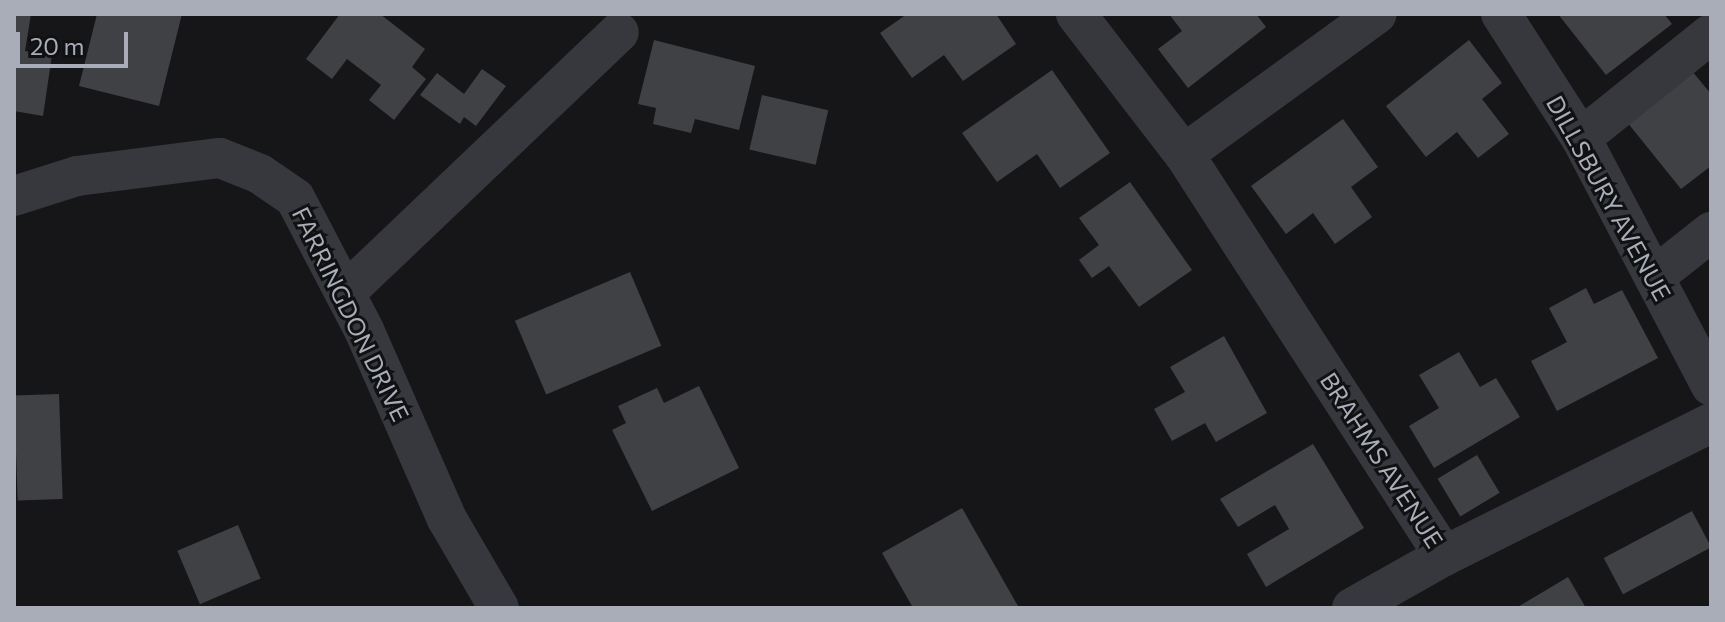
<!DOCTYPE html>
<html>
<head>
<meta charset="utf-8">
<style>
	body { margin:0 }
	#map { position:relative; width:1725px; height:622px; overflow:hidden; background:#161618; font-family:Commissioner,sans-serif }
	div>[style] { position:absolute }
	.building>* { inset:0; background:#404145; transform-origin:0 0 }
	.minor>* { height:40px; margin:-20px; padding:0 20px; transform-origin:20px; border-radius:20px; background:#37383d }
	span { translate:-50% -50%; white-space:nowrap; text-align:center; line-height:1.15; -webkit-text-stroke:6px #111113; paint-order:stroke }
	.street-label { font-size:24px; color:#a8adb8 }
	.frame { position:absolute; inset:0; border:16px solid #a8adb8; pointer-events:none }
	.scale { position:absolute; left:16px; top:32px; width:112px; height:36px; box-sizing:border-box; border:4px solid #a8adb8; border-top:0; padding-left:10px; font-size:24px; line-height:28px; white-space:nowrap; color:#a8adb8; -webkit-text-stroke:6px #111113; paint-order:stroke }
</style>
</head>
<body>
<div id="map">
	<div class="building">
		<i style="clip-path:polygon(14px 14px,31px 14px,25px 51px,52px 55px,43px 116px,14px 111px)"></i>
		<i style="clip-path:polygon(97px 14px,182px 14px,159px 106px,79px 86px)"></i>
		<i style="clip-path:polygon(340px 14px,380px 14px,425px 49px,412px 67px,426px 79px,394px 120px,369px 100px,381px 85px,347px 59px,332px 79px,306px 59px)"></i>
		<i style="clip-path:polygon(907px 14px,996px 14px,1016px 44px,963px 81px,944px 55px,912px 78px,880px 33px)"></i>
		<i style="clip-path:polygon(1169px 14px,1256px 14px,1266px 27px,1188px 88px,1158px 49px,1182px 31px)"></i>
		<i style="clip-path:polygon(1558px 14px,1664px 14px,1672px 24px,1606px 75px)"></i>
		<i style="clip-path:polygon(654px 40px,755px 66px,739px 130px,695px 119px,691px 133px,653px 124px,656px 108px,638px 104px)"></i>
		<i style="clip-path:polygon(1469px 40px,1502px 83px,1482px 99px,1509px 134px,1478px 158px,1457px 132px,1426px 157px,1386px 106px)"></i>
		<i style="clip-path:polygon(482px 69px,506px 86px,476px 126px,464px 117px,460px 124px,420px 95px,437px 73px,464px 94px)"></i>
		<i style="clip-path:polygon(1052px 70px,1110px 153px,1060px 188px,1037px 154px,997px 182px,962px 133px)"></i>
		<i style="clip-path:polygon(1692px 71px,1711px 94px,1711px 166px,1681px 189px,1627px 122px)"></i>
		<i style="left:762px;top:95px;width:68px;height:56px;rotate:13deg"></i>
		<i style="clip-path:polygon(1343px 119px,1378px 167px,1351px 187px,1372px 217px,1335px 244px,1313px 213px,1286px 234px,1251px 186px)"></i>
		<i style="clip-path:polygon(1130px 182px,1192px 270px,1139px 307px,1109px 266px,1092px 278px,1079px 260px,1099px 245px,1079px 218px)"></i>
		<i style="left:630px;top:272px;width:80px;height:125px;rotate:67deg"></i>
		<i style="clip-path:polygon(1586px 288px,1594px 304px,1622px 290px,1658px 358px,1557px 411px,1531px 361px,1567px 342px,1549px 308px)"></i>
		<i style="clip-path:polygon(1224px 336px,1267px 413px,1216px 442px,1205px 423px,1172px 441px,1154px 409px,1185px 392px,1170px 367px)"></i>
		<i style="clip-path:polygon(1459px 352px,1480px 387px,1496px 378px,1520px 417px,1434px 468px,1409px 426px,1439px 408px,1419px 375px)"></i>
		<i style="clip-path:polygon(699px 386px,739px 468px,652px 511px,612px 430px,626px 423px,618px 406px,657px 388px,664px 403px)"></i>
		<i style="left:59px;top:394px;width:105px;height:45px;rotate:88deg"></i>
		<i style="clip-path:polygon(1313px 444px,1364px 528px,1266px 587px,1247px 554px,1289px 529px,1275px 505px,1238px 527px,1220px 499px)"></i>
		<i style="left:1477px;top:455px;width:44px;height:46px;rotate:59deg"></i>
		<i style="clip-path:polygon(962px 508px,1018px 606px,1014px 608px,913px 608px,882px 553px)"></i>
		<i style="left:1692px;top:511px;width:41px;height:100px;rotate:62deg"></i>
		<i style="left:238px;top:525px;width:58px;height:66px;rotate:67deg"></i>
		<i style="clip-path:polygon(1568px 577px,1586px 608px,1516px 608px)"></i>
	</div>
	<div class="minor">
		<i style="left:1076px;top:14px;width:177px;rotate:52.4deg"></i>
		<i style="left:1184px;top:154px;width:479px;rotate:57.1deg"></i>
		<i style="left:1444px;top:556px;width:298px;rotate:-26.5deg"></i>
		<i style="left:1501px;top:14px;width:148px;rotate:57.2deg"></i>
		<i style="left:1581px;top:138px;width:280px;rotate:62.3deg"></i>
		<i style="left:1581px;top:138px;width:166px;rotate:-38.7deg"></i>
		<i style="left:1184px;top:154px;width:238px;rotate:-36deg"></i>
		<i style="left:14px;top:196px;width:66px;rotate:-17.6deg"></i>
		<i style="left:77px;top:176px;width:144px;rotate:-7.2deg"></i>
		<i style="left:220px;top:158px;width:43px;rotate:21.8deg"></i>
		<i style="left:260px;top:174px;width:42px;rotate:34.4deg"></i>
		<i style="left:295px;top:198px;width:149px;rotate:62.4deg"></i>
		<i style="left:364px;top:330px;width:206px;rotate:66.3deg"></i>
		<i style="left:447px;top:519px;width:103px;rotate:59.7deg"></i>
		<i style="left:1654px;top:277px;width:73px;rotate:-38.3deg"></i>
		<i style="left:345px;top:293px;width:378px;rotate:-43.6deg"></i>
		<i style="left:1352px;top:608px;width:106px;rotate:-29.5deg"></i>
	</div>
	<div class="street-label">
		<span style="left:1609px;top:198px;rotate:61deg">DILLSBURY AVENUE</span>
		<span style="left:351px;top:314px;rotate:64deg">FARRINGDON DRIVE</span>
		<span style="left:1382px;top:460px;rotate:57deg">BRAHMS AVENUE</span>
	</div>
	<div class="frame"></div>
	<div class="scale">20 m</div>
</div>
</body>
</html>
